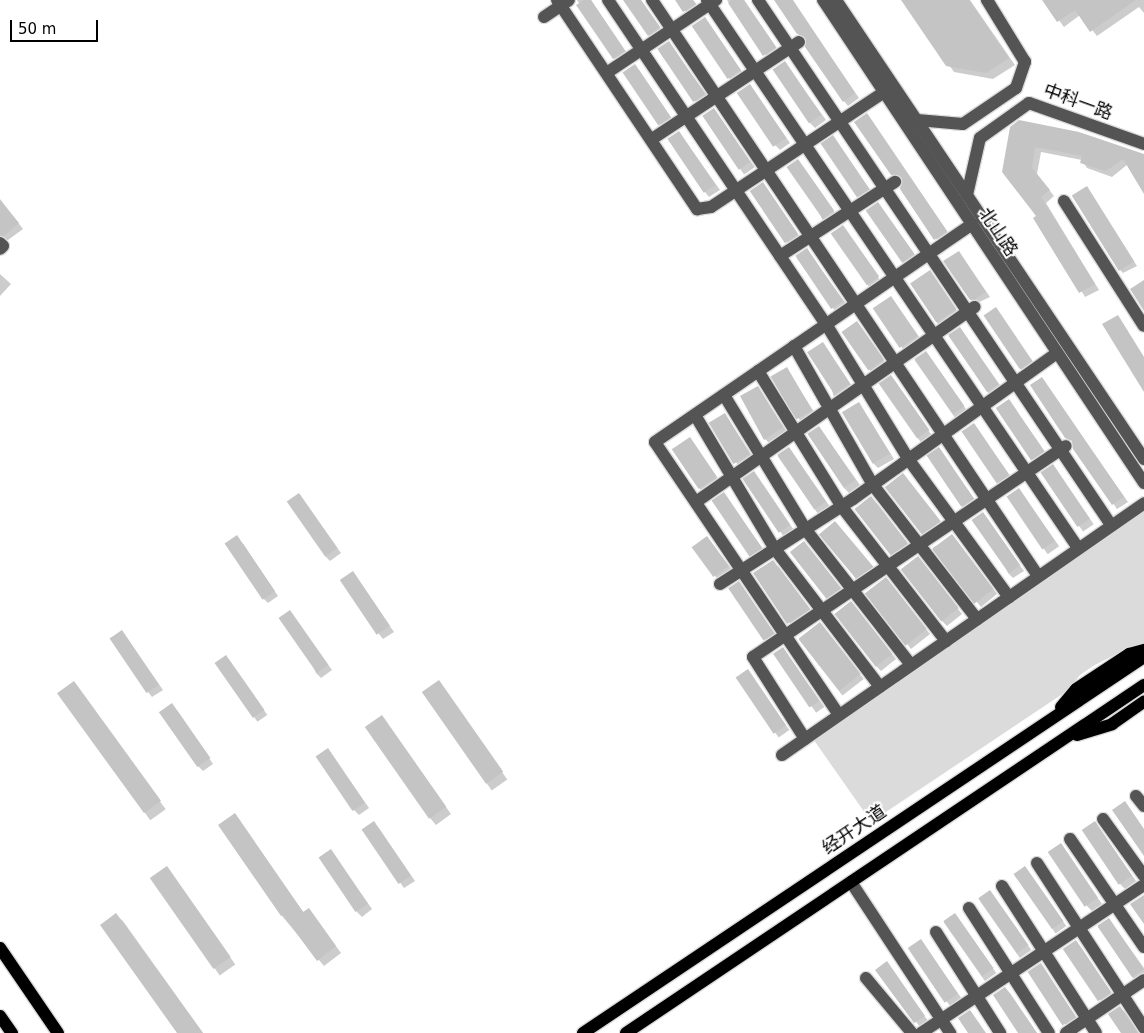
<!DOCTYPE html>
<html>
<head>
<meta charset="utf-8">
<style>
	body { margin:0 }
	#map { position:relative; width:1144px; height:1033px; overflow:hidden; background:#fff; font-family:"DejaVu Sans","Noto Sans SC",sans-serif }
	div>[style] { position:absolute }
	.green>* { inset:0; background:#dbdbdb }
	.shadow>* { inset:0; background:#0003; transform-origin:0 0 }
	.building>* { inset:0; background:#c4c4c4; transform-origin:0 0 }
	.roads { filter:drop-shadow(1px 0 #dbdbdb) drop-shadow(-1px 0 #dbdbdb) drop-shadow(0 1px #dbdbdb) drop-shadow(0 -1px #dbdbdb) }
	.minor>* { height:12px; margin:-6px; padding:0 6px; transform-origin:6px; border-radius:6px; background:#545454 }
	.major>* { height:12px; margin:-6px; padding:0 6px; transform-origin:6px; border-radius:6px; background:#000 }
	span { translate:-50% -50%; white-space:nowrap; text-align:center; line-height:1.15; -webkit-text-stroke:4px #fff; paint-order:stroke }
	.street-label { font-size:18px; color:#000 }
	.scale { position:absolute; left:10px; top:20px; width:88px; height:22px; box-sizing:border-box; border:2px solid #000; border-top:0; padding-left:6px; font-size:15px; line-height:18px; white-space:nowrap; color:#000; -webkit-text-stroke:4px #fff; paint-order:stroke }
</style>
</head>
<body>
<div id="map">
	<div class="green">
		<i style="clip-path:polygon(1144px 508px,1144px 645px,1132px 646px,1093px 666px,1080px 675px,1067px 691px,877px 818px,865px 813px,811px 736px)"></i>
	</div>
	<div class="shadow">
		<i style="clip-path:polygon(577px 0,591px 0,629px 56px,619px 63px,614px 58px)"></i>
		<i style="clip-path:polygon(624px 0,641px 0,664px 33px,653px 40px)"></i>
		<i style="clip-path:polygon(676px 0,693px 0,700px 9px,689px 16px)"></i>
		<i style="clip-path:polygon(727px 0,744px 0,780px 53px,769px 60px)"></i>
		<i style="clip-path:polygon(775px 0,792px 0,859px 98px,848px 106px,844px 101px,807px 40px,798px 33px)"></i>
		<i style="clip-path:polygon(903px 0,970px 0,1015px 65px,993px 79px,954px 72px)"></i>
		<i style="clip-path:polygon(1044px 0,1144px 0,1144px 13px,1139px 7px,1097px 36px,1080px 15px,1064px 27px)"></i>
		<i style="clip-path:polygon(709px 24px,745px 76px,734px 83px,729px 78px)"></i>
		<i style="left:669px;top:43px;width:69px;height:13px;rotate:54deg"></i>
		<i style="clip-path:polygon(785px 63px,826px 120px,815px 128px,810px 123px)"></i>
		<i style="clip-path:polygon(639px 70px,674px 122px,664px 129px,624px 73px)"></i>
		<i style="clip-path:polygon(750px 86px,790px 143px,780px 150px,775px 145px)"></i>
		<i style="left:714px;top:109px;width:71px;height:13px;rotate:55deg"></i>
		<i style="clip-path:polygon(867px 115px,951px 237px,940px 244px,901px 188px,902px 181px,892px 174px)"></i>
		<i style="clip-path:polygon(1011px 127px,1144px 155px,1144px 187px,1128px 164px,1112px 177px,1087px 168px,1082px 160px,1041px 152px,1037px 174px,1054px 196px,1046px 203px,1099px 290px,1085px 297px,1038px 216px)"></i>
		<i style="clip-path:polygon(679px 132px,720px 190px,709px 197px,705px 192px)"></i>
		<i style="clip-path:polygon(833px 137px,873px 194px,863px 201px,858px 196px)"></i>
		<i style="clip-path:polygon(798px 160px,838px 217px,827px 224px,822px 219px)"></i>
		<i style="clip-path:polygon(1087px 187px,1137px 266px,1123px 273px,1119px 269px)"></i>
		<i style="clip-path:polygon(767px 189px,802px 240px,791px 247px,787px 242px)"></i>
		<i style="clip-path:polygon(0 199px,23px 229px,8px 240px,0 241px)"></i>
		<i style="clip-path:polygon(878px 204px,918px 259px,907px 267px,902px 262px)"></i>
		<i style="left:843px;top:227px;width:67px;height:13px;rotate:55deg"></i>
		<i style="left:807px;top:250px;width:69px;height:13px;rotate:54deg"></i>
		<i style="clip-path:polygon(963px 258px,990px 297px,975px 304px,971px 299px)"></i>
		<i style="clip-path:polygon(930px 272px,960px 315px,942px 327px,937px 323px)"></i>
		<i style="clip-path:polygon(0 274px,11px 284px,0 296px)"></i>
		<i style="clip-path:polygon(891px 297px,922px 341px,906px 353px,902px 348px)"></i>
		<i style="clip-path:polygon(995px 308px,1036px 366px,1026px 373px,1021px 369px)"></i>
		<i style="left:857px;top:322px;width:54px;height:17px;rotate:55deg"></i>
		<i style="left:960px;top:328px;width:75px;height:14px;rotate:55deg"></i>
		<i style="clip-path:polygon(827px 349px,854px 389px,838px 400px,833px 395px)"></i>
		<i style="left:926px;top:352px;width:73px;height:14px;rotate:55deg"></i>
		<i style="clip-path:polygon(787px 369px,816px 415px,803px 423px,798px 418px)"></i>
		<i style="left:891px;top:377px;width:72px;height:13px;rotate:55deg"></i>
		<i style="clip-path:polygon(1042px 379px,1128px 502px,1117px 509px,1071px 442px,1078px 445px)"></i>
		<i style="clip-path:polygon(758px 388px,787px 432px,770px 444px,765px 439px)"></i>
		<i style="clip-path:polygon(859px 403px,894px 459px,878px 468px,873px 463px)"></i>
		<i style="clip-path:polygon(1013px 406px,1048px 456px,1037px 464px,1032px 459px)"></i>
		<i style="left:725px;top:414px;width:54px;height:17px;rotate:57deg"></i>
		<i style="left:974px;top:424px;width:68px;height:14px;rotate:55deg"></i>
		<i style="clip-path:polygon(819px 427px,860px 485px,849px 493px,844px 488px)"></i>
		<i style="clip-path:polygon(690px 438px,721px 483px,705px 494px,700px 489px)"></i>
		<i style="left:789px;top:448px;width:72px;height:14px;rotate:55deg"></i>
		<i style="clip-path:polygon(939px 449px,978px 504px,967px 511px,962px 506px)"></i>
		<i style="left:1053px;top:466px;width:71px;height:13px;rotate:55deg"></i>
		<i style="left:754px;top:473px;width:70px;height:12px;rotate:55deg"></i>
		<i style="clip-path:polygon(907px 480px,944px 526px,927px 538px,922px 533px)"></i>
		<i style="left:1019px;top:489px;width:70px;height:14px;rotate:55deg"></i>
		<i style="clip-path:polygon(724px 494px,766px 553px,755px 560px,750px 555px)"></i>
		<i style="clip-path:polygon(299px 495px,341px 553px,330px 561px,325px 556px)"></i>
		<i style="clip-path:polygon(876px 502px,911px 548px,896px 559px,891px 554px)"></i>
		<i style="clip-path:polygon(983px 513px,1024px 571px,1013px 578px,1008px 573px)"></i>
		<i style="clip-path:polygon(839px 527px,876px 572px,860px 583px,855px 578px)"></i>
		<i style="clip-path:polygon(707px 537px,733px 571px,720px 581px,715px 576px)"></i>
		<i style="clip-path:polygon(956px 540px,997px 594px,981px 607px,933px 547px)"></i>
		<i style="clip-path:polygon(242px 542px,278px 596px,268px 603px,263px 598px)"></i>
		<i style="clip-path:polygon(809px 548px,845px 593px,833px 601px,792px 553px)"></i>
		<i style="clip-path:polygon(922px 562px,962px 614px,947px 626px,942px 621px)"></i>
		<i style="clip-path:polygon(778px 566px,814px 614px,793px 628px,755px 573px)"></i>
		<i style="clip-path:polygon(353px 573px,394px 632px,383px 639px,379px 634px)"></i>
		<i style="clip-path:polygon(739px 583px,778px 638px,769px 644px,765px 639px)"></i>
		<i style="clip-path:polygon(891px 584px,930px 634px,911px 649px,907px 644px)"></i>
		<i style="clip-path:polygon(855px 607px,896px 659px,881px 671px,876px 666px)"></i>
		<i style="clip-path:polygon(290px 612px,332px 670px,321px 678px,316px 673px)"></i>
		<i style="left:820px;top:623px;width:71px;height:27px;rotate:52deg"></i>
		<i style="clip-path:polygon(122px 631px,163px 690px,152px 697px,148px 692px)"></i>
		<i style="left:783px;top:648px;width:72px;height:10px;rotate:55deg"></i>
		<i style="left:226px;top:656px;width:72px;height:12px;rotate:55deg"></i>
		<i style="left:748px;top:671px;width:72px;height:13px;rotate:55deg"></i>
		<i style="left:439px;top:682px;width:119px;height:19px;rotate:55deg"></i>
		<i style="left:74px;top:683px;width:156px;height:19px;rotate:54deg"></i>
		<i style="clip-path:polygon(177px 710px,213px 764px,203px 771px,198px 766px)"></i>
		<i style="clip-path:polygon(382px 717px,451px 814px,436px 825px,430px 818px)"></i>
		<i style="clip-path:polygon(328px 749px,369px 808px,359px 815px,354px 810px)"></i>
		<i style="clip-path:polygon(235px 814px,304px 913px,308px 910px,314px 916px,341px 953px,324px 966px,282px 916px)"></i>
		<i style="clip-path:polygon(378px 827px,415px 881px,404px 888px,363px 830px)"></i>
		<i style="clip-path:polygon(1099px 828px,1136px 881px,1125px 889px,1120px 884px)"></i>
		<i style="clip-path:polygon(1065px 850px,1102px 904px,1092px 911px,1087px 906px)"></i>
		<i style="clip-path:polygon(331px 851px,372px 909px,362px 917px,357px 912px)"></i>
		<i style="left:167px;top:867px;width:119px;height:19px;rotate:55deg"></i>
		<i style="left:1025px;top:867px;width:72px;height:13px;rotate:55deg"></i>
		<i style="left:990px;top:891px;width:72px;height:14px;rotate:55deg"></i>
		<i style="left:955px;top:914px;width:72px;height:14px;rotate:55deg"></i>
		<i style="clip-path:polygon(116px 915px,123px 921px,203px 1033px,179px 1033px)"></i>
		<i style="clip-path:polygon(1109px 919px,1144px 968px,1144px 980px,1138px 982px,1133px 978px,1098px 927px)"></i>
		<i style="clip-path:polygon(921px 941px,962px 999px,951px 1007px,947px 1002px)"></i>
		<i style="clip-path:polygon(1080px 946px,1115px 998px,1105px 1005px,1100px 1000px)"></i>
		<i style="clip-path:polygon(887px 963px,928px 1021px,920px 1027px,876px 970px)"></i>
		<i style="left:1041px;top:965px;width:69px;height:13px;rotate:56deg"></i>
		<i style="clip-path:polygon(1005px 988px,1010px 993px,1037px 1033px,1020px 1033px)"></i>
		<i style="clip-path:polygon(1120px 1008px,1125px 1012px,1139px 1033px,1123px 1033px)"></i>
	</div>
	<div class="building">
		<i style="clip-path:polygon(584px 0,591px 0,625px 51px,613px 59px,576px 5px)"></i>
		<i style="clip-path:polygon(623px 0,641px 0,660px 27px,648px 36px)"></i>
		<i style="clip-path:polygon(675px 0,693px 0,696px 4px,683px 12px)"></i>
		<i style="clip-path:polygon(732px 0,744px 0,776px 47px,763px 56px,728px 3px)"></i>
		<i style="clip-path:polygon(774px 0,793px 0,855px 93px,843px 102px,805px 47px,805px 37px,797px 34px)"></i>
		<i style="clip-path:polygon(901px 0,969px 0,1009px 58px,986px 73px,946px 66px)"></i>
		<i style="clip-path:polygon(1042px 0,1136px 0,1090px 32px,1075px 10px,1057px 22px)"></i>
		<i style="left:705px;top:17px;width:64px;height:16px;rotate:56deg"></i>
		<i style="left:669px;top:41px;width:64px;height:14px;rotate:56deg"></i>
		<i style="left:785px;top:61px;width:65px;height:15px;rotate:56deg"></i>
		<i style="left:635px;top:64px;width:64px;height:15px;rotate:56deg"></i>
		<i style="left:750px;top:84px;width:65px;height:16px;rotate:56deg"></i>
		<i style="left:714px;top:108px;width:65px;height:14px;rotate:56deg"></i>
		<i style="clip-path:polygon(867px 113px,947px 231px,934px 240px,900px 189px,902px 177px,891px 175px,854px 122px)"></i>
		<i style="clip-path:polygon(1019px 120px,1079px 132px,1144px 154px,1144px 194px,1123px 159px,1106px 171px,1080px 163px,1082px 156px,1035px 147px,1032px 168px,1050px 190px,1041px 197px,1095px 284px,1079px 293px,1033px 218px,1036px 216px,1002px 172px,1010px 127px)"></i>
		<i style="left:679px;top:131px;width:65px;height:14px;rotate:56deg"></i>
		<i style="left:833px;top:135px;width:65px;height:15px;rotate:56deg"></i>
		<i style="left:798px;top:159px;width:63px;height:14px;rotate:55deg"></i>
		<i style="left:763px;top:182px;width:63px;height:16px;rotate:56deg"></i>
		<i style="left:1087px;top:186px;width:89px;height:18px;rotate:58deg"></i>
		<i style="clip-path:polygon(0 200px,19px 223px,4px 236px,0 235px)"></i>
		<i style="left:878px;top:202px;width:63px;height:15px;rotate:55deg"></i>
		<i style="left:843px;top:225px;width:63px;height:15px;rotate:55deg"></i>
		<i style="left:807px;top:248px;width:64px;height:14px;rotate:56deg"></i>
		<i style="clip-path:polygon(959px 251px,986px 292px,975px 299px,970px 300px,943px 261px)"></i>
		<i style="left:930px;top:270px;width:47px;height:24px;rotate:56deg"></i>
		<i style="clip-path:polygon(1144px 280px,1144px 311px,1130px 289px)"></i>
		<i style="left:891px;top:296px;width:48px;height:22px;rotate:56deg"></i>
		<i style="left:996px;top:307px;width:65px;height:15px;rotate:56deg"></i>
		<i style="clip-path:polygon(1118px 315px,1144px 357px,1144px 392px,1102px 324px)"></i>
		<i style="left:857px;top:321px;width:47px;height:19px;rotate:55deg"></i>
		<i style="left:960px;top:327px;width:69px;height:14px;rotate:56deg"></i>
		<i style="left:823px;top:342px;width:50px;height:19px;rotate:57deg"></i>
		<i style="left:926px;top:351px;width:67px;height:14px;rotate:55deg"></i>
		<i style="left:787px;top:367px;width:50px;height:19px;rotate:60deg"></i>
		<i style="left:891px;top:375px;width:67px;height:15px;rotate:55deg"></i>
		<i style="clip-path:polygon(1042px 377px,1124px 497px,1112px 505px,1073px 449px,1072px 441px,1065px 438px,1030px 385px)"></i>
		<i style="clip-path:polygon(758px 386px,783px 427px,764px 440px,740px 396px)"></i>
		<i style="left:1009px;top:399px;width:63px;height:16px;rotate:56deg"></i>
		<i style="left:859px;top:402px;width:60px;height:20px;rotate:59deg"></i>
		<i style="left:725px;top:413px;width:48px;height:19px;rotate:59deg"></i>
		<i style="left:974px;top:423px;width:63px;height:15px;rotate:56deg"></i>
		<i style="left:819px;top:426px;width:65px;height:14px;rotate:56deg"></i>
		<i style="left:690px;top:437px;width:48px;height:22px;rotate:56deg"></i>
		<i style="left:789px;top:447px;width:66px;height:14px;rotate:56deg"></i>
		<i style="left:939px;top:447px;width:62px;height:15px;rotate:56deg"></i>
		<i style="left:1053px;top:464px;width:66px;height:15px;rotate:56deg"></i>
		<i style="left:754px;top:471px;width:65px;height:14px;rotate:56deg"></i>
		<i style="left:903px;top:473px;width:61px;height:23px;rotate:52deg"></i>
		<i style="left:1019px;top:488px;width:64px;height:15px;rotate:56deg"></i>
		<i style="left:724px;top:492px;width:68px;height:15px;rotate:56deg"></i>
		<i style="left:299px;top:493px;width:67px;height:15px;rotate:55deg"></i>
		<i style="left:871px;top:496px;width:60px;height:21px;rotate:52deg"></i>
		<i style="left:983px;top:512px;width:65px;height:14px;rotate:55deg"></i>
		<i style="left:835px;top:521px;width:60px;height:21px;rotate:50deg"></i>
		<i style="left:952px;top:534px;width:69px;height:25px;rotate:53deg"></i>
		<i style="left:237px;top:535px;width:68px;height:15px;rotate:56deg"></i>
		<i style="left:707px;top:536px;width:37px;height:19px;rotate:54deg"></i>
		<i style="left:804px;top:541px;width:60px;height:18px;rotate:52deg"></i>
		<i style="left:918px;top:556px;width:66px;height:22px;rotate:52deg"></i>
		<i style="clip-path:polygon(773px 560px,810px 609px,787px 624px,753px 573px)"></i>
		<i style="left:353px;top:571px;width:66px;height:16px;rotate:56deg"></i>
		<i style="left:886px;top:577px;width:66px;height:27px;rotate:52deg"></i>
		<i style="left:739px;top:581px;width:63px;height:13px;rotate:56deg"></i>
		<i style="left:851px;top:601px;width:67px;height:21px;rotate:52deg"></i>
		<i style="left:290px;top:610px;width:67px;height:14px;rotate:55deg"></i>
		<i style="left:820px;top:622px;width:66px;height:27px;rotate:52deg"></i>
		<i style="left:122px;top:630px;width:66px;height:15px;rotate:56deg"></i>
		<i style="left:783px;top:647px;width:65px;height:12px;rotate:56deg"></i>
		<i style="left:226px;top:655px;width:67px;height:14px;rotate:55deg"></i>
		<i style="left:748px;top:669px;width:68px;height:15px;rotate:56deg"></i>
		<i style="left:439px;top:680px;width:112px;height:21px;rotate:55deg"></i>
		<i style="left:74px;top:681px;width:148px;height:21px;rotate:54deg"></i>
		<i style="left:172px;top:703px;width:67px;height:16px;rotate:55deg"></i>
		<i style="left:382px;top:715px;width:112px;height:21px;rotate:55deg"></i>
		<i style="left:328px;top:748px;width:66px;height:15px;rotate:56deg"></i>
		<i style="clip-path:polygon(1125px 801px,1144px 829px,1144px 856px,1112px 810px)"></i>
		<i style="clip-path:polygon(235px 813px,303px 912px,309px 908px,336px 946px,317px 961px,283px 915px,281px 916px,218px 825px)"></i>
		<i style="left:374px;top:821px;width:66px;height:15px;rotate:56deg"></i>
		<i style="left:1095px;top:821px;width:66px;height:16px;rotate:56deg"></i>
		<i style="left:1061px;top:843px;width:66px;height:16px;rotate:56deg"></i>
		<i style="left:331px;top:849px;width:66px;height:15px;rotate:56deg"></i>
		<i style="left:167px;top:866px;width:111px;height:21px;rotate:55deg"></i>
		<i style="left:1025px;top:866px;width:67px;height:14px;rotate:55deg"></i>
		<i style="left:990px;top:890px;width:67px;height:14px;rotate:55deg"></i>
		<i style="clip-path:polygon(1144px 895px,1144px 924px,1130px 904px)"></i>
		<i style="clip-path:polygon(116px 913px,203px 1033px,177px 1033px,100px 925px)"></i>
		<i style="left:955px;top:913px;width:67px;height:14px;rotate:55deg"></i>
		<i style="left:1109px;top:918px;width:62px;height:14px;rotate:56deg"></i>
		<i style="left:921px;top:939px;width:66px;height:16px;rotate:56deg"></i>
		<i style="left:1076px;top:940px;width:63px;height:16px;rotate:56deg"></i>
		<i style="clip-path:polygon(887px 961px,925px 1016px,914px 1023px,875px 970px)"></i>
		<i style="left:1041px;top:963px;width:64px;height:16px;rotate:57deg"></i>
		<i style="clip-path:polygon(1005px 987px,1037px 1033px,1018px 1033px,993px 995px)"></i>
		<i style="clip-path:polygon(1120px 1006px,1137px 1032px,1138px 1033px,1121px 1033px,1108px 1014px)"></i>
		<i style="clip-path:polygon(970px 1010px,986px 1033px,968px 1033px,958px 1018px)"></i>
	</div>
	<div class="roads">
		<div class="minor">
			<i style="left:557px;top:0;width:252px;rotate:56.2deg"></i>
			<i style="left:697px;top:209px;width:14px;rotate:-8deg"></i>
			<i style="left:711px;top:207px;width:208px;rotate:-33.6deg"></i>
			<i style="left:608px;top:0;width:391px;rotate:56.1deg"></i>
			<i style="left:826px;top:324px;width:159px;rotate:58.6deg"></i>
			<i style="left:909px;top:460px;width:170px;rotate:53.9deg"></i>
			<i style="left:652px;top:0;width:693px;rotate:56.17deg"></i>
			<i style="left:707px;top:0;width:662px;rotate:55.9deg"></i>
			<i style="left:758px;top:0;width:633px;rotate:56.08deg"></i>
			<i style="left:823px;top:0;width:580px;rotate:56.39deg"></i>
			<i style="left:836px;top:0;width:553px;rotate:56.14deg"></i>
			<i style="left:544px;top:17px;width:30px;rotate:-34deg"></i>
			<i style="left:608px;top:72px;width:130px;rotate:-33.7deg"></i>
			<i style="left:917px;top:120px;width:46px;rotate:5deg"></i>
			<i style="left:963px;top:124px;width:64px;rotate:-34.2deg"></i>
			<i style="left:1016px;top:88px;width:28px;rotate:-71deg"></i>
			<i style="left:1025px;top:62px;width:73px;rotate:-121.5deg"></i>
			<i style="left:652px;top:139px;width:176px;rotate:-33.4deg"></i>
			<i style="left:967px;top:195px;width:58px;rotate:-77.2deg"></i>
			<i style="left:980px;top:138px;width:60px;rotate:-35.5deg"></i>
			<i style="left:1029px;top:103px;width:122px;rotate:19.6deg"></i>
			<i style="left:1064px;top:201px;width:148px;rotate:57.4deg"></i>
			<i style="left:0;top:243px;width:4px;rotate:45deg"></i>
			<i style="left:3px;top:246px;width:4px;rotate:135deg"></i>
			<i style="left:780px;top:256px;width:137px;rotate:-32.8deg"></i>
			<i style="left:794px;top:346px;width:160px;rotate:60.4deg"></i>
			<i style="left:873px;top:485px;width:170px;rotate:52.2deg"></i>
			<i style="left:758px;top:371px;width:160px;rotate:58.3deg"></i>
			<i style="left:842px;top:507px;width:170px;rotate:52.2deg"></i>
			<i style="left:724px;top:395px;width:158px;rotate:58.7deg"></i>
			<i style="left:806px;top:530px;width:171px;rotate:52.1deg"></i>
			<i style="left:695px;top:415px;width:156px;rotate:59.2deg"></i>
			<i style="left:775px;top:549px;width:173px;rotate:52.7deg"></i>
			<i style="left:696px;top:502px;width:340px;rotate:-35deg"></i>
			<i style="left:720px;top:584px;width:158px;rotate:-32.6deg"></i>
			<i style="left:853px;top:499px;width:251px;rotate:-35.6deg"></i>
			<i style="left:839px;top:715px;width:329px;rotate:-124deg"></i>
			<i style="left:655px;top:442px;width:385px;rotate:-34.5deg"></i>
			<i style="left:805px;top:739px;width:97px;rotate:-122.4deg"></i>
			<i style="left:753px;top:657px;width:377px;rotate:-34deg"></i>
			<i style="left:782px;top:755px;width:441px;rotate:-34.8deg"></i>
			<i style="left:1136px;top:796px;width:13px;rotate:51deg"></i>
			<i style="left:1103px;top:819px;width:70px;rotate:54.3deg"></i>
			<i style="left:1070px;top:839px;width:131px;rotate:55.6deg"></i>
			<i style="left:1037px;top:863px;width:197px;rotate:57deg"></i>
			<i style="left:851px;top:882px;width:181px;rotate:56.7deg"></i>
			<i style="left:1002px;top:886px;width:174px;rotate:57.4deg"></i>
			<i style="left:969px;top:908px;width:148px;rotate:57.4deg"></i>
			<i style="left:936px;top:932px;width:120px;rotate:57.6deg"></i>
			<i style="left:866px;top:978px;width:72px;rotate:50.1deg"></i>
			<i style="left:921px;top:1033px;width:268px;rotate:-33.6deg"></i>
			<i style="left:1066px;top:1033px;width:94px;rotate:-34.2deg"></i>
		</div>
		<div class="major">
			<i style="left:1061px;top:707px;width:23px;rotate:-50deg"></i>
			<i style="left:1076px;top:689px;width:64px;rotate:-33.4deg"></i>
			<i style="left:1129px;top:654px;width:16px;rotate:-15deg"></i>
			<i style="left:1077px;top:735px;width:37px;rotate:-17deg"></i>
			<i style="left:1112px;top:724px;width:39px;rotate:-35deg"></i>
			<i style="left:0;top:948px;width:103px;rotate:55.7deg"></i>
			<i style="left:0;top:1016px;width:21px;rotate:55deg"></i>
			<i style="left:583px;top:1033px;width:675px;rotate:-33.83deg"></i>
			<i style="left:626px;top:1033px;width:624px;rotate:-33.89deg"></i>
		</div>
	</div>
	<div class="street-label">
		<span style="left:1078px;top:102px;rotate:20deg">中科一路</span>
		<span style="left:998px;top:232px;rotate:56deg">北山路</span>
		<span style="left:854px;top:830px;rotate:-34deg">经开大道</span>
	</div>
	<div class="scale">50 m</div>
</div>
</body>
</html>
